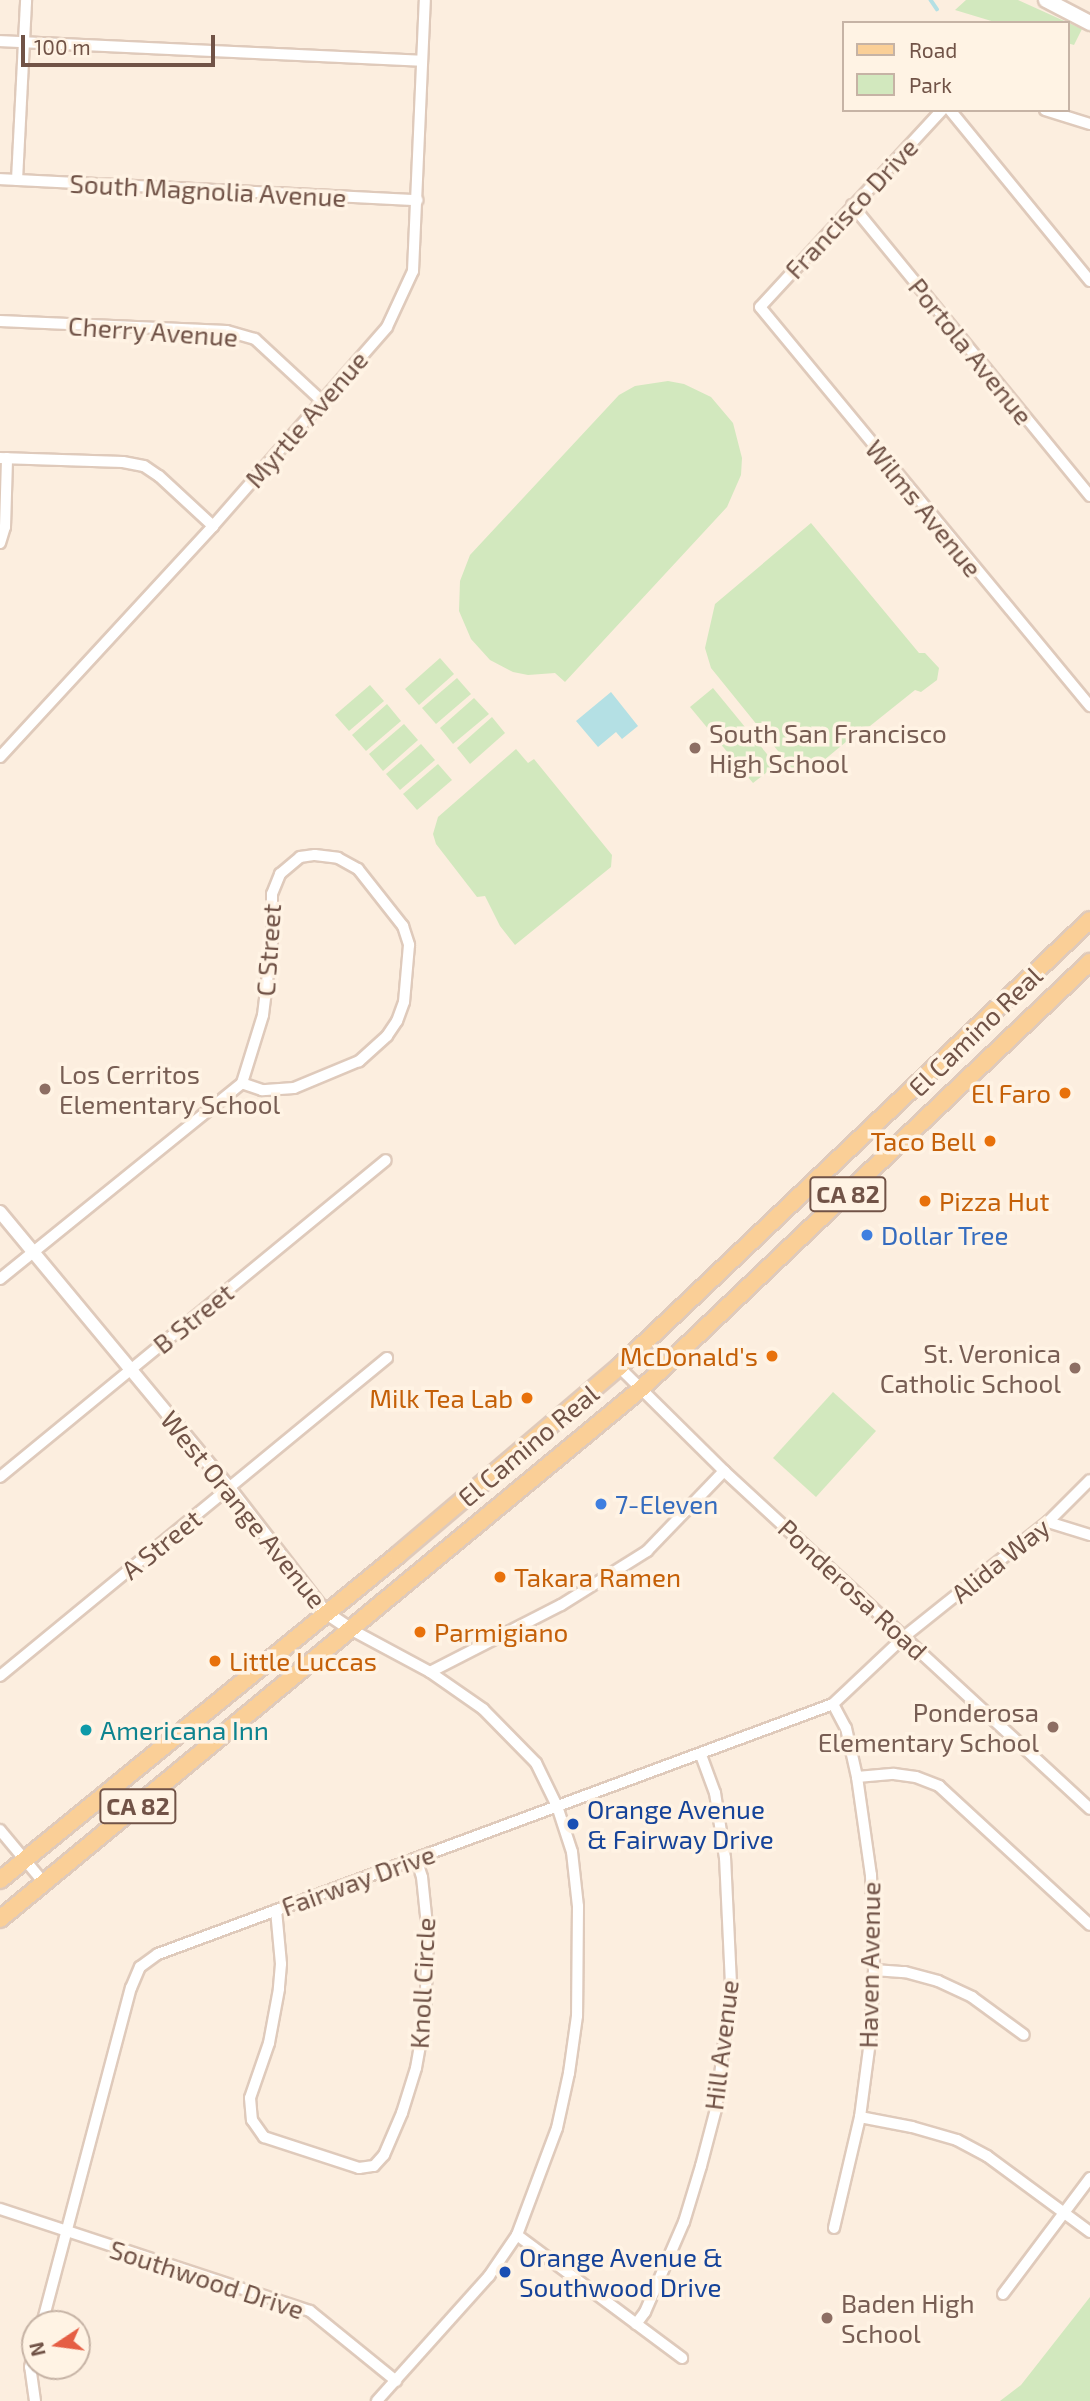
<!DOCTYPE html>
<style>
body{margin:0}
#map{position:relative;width:1090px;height:2401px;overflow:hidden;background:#fceedf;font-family:"Exo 2",sans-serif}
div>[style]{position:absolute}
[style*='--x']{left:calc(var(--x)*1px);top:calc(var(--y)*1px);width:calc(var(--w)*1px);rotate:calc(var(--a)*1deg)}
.green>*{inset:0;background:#d2e8be}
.water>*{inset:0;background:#b4e0e4}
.stream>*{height:3.5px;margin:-1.75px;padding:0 1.75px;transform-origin:1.75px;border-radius:1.75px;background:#b4e0e4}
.roads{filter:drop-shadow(2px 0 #dfcabb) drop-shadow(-2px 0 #dfcabb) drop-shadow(0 2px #dfcabb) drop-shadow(0 -2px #dfcabb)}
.minor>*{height:10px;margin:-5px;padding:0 5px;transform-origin:5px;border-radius:5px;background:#fff}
.tertiary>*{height:12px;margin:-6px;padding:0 6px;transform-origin:6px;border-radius:6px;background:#fff}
.secondary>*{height:14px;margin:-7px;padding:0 7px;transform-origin:7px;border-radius:7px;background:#fff}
.primary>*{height:16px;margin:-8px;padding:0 8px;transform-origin:8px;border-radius:8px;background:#facf97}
.dots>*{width:19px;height:19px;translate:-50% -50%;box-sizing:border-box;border:4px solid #fff3e4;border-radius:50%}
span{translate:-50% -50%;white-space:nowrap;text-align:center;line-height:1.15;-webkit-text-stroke:7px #fff3e4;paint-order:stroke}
.shield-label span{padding:2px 5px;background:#fff3e4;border:2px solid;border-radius:5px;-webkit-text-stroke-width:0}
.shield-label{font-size:24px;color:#715347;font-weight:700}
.street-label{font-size:26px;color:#715347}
.education-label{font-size:26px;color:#785e54}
.left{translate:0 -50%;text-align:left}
.right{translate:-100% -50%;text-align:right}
.food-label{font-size:26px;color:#c56008}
.shop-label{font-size:26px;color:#366cbe}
.culture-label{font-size:26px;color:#0d838f}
.transit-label{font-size:26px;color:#164399}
.legend{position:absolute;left:842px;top:21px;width:228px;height:91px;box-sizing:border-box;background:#fff3e4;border:2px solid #c6b3a5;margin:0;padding:9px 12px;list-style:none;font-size:21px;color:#715347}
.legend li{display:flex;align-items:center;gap:14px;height:35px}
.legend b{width:35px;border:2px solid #c6b3a5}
.north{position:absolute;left:21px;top:2310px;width:70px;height:70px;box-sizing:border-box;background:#fff3e4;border:2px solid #c6b3a5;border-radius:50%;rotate:257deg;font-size:19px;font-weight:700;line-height:28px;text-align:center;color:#715347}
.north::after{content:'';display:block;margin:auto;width:24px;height:32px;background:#e55e44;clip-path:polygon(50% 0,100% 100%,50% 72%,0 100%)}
.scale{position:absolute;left:21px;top:35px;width:194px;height:32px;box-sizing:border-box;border:4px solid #715347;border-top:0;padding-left:9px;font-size:21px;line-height:24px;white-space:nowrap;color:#715347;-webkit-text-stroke:5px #fff3e4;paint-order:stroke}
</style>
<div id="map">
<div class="green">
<i style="clip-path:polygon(966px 0,1018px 0,1082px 29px,1074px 45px,1067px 43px,1067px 23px,998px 23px,955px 10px)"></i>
<i style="clip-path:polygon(668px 381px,684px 384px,711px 397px,733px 423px,742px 458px,741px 475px,727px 507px,565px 682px,555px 673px,528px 675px,513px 672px,490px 660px,471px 639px,459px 611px,460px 581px,470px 555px,619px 395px,635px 386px)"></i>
<i style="clip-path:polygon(811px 523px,919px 653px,925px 653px,939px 668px,937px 680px,921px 692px,915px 690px,870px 726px,864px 727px,806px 775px,795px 772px,711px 668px,705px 648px,715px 604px)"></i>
<i style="clip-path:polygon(440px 658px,454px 674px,419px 705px,405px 689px)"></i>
<i style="clip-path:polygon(457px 678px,471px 694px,436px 724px,422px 708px)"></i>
<i style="clip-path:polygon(370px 685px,384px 701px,349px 731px,335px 715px)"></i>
<i style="clip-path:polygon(713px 688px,776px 765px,753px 783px,690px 707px)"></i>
<i style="clip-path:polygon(474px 698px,489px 714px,453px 744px,440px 728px)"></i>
<i style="clip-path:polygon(387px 704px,401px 721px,366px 751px,352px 735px)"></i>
<i style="clip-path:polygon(492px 717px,505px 733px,470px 764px,457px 748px)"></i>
<i style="clip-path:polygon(404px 724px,418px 740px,383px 771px,369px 754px)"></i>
<i style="clip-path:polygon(421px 744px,435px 760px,400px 790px,386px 774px)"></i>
<i style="clip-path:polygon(516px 749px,528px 763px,534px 759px,612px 855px,611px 867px,515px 945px,500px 926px,485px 896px,477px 897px,436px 844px,433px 834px,438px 817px)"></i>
<i style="clip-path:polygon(438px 764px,452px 780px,417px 810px,403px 794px)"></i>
<i style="clip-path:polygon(833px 1392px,876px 1431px,816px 1497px,773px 1458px)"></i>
<i style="clip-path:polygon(1090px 2297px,1090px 2401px,1000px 2401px,1021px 2385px)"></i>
</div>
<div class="water">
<i style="clip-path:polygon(611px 692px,638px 726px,622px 739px,616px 732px,598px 747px,576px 721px)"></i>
</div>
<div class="stream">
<i style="--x:931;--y:0;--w:11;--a:56"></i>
</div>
<div class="roads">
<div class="minor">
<i style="--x:0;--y:41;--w:422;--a:2.7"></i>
<i style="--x:942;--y:110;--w:268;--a:132.7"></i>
<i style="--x:760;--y:307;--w:518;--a:50.41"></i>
<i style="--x:950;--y:110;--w:221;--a:50.7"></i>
<i style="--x:1045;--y:110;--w:47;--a:17.3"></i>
<i style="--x:0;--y:179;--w:418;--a:2.9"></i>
<i style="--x:17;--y:180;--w:180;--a:-87.1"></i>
<i style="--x:852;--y:205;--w:376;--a:50.7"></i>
<i style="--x:0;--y:321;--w:227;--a:2.5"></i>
<i style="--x:227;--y:331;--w:29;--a:16"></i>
<i style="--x:255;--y:339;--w:93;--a:42.8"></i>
<i style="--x:0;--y:458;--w:123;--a:1.9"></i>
<i style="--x:123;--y:462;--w:21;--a:11"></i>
<i style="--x:144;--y:466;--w:18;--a:34"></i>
<i style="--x:159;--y:476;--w:74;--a:42.8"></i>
<i style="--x:0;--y:543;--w:17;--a:-73"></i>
<i style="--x:5;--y:527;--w:69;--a:-88.3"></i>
<i style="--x:0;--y:757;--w:314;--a:-47.3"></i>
<i style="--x:213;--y:526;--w:264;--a:-48.8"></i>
<i style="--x:387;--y:327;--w:62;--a:-65.1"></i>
<i style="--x:413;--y:271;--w:271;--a:-87.5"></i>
<i style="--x:315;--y:855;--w:23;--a:7"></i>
<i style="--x:338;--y:858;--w:23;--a:29"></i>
<i style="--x:358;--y:869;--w:73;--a:51.7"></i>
<i style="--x:403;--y:926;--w:20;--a:72"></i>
<i style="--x:409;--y:945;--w:57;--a:95"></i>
<i style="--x:404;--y:1002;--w:20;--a:110"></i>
<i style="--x:397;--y:1021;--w:18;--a:124"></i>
<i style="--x:387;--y:1036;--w:38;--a:138"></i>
<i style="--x:359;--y:1061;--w:70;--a:157.4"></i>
<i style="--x:294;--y:1088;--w:32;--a:176"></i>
<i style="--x:262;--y:1090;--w:21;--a:-161"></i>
<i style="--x:242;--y:1083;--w:71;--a:-72.8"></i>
<i style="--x:263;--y:1015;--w:75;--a:-83.1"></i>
<i style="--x:272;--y:941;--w:47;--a:-90"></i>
<i style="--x:272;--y:894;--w:22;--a:-68"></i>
<i style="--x:280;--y:874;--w:26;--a:-40"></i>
<i style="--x:300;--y:857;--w:15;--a:-8"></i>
<i style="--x:0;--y:1279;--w:311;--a:-39"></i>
<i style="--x:619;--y:1367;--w:148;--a:44.7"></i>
<i style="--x:724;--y:1471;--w:498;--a:42.7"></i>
<i style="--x:0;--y:1477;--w:499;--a:-39.4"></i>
<i style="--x:1048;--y:1522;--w:44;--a:17.2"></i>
<i style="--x:352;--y:1630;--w:89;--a:28.3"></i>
<i style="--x:430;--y:1672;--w:65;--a:34.9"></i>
<i style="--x:483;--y:1709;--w:76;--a:45.5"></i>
<i style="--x:536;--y:1763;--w:48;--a:64"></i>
<i style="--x:557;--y:1806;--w:48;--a:71.9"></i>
<i style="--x:572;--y:1852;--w:54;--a:83.7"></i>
<i style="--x:578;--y:1906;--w:110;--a:90.5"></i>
<i style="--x:577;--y:2016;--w:58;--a:98"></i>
<i style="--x:569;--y:2073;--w:56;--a:102.3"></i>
<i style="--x:557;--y:2128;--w:114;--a:110.5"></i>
<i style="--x:517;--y:2235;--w:50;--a:124.3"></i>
<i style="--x:489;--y:2276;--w:168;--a:131.9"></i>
<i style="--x:430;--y:1672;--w:147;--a:-27.1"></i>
<i style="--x:561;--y:1605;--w:102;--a:-32.1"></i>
<i style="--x:647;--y:1551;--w:111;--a:-46.1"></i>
<i style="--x:0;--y:1676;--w:501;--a:-39.41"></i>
<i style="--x:833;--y:1704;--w:27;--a:62"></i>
<i style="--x:846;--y:1728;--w:50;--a:77.3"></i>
<i style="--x:857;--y:1777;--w:99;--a:81.9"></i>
<i style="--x:871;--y:1875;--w:95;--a:88.2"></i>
<i style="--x:874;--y:1970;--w:71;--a:93.2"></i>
<i style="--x:870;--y:2041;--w:77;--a:97.5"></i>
<i style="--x:860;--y:2117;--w:114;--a:103.2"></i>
<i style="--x:857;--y:1777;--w:37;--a:-5"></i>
<i style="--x:894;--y:1774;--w:22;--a:8"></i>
<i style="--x:916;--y:1777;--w:25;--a:21"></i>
<i style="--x:939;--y:1786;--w:205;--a:42.6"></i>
<i style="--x:0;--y:1830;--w:70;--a:50.2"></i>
<i style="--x:276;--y:1910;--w:54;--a:84.7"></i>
<i style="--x:281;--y:1964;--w:25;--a:95"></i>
<i style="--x:279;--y:1989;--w:55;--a:100.5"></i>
<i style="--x:269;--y:2043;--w:58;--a:109.1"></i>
<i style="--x:250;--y:2098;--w:22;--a:85"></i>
<i style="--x:252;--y:2120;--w:21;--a:55"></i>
<i style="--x:264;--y:2137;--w:100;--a:18.1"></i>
<i style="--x:359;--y:2168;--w:15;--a:-8"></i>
<i style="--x:374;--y:2166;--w:15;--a:-48"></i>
<i style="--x:384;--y:2155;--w:46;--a:-66.8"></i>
<i style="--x:402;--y:2113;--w:47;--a:-72.7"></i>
<i style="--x:416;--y:2068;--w:52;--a:-80"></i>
<i style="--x:425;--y:2017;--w:82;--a:-87.9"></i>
<i style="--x:428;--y:1935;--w:58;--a:-95.9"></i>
<i style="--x:422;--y:1877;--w:19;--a:-108"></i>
<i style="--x:874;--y:1970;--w:31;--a:4"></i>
<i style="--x:905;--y:1972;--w:34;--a:15"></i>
<i style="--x:938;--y:1981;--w:38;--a:25"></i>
<i style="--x:972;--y:1997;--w:64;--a:36.2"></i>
<i style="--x:860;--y:2117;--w:53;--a:10.9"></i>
<i style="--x:912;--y:2127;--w:47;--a:16.1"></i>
<i style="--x:957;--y:2140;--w:34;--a:28"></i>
<i style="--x:987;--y:2156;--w:128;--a:36.4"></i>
<i style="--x:0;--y:2209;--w:326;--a:18.2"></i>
<i style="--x:310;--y:2311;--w:111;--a:39.1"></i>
<i style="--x:517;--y:2235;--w:206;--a:36.7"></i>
<i style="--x:1003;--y:2294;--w:145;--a:-53.1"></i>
<i style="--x:42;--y:2324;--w:348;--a:-75.2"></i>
<i style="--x:131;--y:1988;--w:23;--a:-67"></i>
<i style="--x:140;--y:1967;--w:22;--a:-36"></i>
<i style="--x:158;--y:1954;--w:720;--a:-20.32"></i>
<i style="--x:833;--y:1704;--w:99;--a:-43.4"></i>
<i style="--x:905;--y:1636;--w:183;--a:-38.6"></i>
<i style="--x:1048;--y:1522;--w:59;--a:-45"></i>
<i style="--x:636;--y:2324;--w:15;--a:-53"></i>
<i style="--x:645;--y:2312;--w:98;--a:-66.6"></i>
<i style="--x:684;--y:2222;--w:59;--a:-73.1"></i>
<i style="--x:701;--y:2166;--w:59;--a:-75.3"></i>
<i style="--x:716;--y:2109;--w:126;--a:-83.2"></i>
<i style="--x:731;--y:1984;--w:126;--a:-92.7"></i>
<i style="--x:725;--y:1858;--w:66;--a:-98.7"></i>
<i style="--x:715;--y:1793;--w:40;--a:-110.2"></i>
<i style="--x:35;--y:2401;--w:34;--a:-98"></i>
<i style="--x:30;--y:2367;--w:18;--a:-74"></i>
</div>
<div class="tertiary">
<i style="--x:0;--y:1212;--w:359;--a:50.3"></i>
<i style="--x:229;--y:1488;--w:157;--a:52.3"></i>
<i style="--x:325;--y:1612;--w:32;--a:34"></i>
</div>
<div class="secondary">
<i style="--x:1046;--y:0;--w:50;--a:27.6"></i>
</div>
<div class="primary">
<i style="--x:0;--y:1880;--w:514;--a:-39.23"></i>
<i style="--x:398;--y:1555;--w:290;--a:-40.4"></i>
<i style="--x:619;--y:1367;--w:649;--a:-43.5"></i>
<i style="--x:0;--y:1919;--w:835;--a:-39.6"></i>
<i style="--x:643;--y:1387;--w:617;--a:-43.55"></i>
</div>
</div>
<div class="dots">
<i style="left:695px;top:748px;background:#8d6e63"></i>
<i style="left:45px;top:1089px;background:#8d6e63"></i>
<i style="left:1065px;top:1093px;background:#e8710a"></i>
<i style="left:990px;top:1141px;background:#e8710a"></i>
<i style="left:925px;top:1201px;background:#e8710a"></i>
<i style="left:867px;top:1235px;background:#3f7fe0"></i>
<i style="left:772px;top:1356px;background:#e8710a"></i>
<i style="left:1075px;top:1368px;background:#8d6e63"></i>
<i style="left:527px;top:1398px;background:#e8710a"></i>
<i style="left:601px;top:1504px;background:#3f7fe0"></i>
<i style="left:500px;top:1577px;background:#e8710a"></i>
<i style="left:420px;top:1632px;background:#e8710a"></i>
<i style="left:215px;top:1661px;background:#e8710a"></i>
<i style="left:1053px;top:1727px;background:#8d6e63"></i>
<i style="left:86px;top:1730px;background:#0f9aa8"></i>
<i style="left:573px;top:1824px;background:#1a4fb4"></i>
<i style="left:505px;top:2272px;background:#1a4fb4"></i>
<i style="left:827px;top:2318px;background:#8d6e63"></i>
</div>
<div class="shield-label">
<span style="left:848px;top:1194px">CA 82</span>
<span style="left:138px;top:1806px">CA 82</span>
</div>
<div class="street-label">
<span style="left:208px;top:190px;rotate:3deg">South Magnolia Avenue</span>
<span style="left:851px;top:208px;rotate:-47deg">Francisco Drive</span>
<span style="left:153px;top:331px;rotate:4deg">Cherry Avenue</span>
<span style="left:971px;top:351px;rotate:51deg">Portola Avenue</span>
<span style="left:306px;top:419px;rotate:-49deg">Myrtle Avenue</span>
<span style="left:924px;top:508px;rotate:51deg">Wilms Avenue</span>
<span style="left:268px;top:950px;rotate:-86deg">C Street</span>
<span style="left:975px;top:1031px;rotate:-44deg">El Camino Real</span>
<span style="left:193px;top:1318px;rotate:-39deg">B Street</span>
<span style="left:528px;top:1445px;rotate:-40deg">El Camino Real</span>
<span style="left:244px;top:1509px;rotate:51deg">West Orange Avenue</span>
<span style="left:161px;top:1544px;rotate:-39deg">A Street</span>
<span style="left:1000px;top:1560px;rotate:-39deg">Alida Way</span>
<span style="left:853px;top:1589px;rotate:43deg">Ponderosa Road</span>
<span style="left:358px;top:1880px;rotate:-20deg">Fairway Drive</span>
<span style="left:869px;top:1965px;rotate:-89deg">Haven Avenue</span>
<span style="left:422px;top:1983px;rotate:-87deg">Knoll Circle</span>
<span style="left:721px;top:2045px;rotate:-83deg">Hill Avenue</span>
<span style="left:207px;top:2279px;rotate:18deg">Southwood Drive</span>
</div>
<div class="education-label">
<span class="left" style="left:709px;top:748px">South San Francisco<br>High School</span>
<span class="left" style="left:59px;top:1089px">Los Cerritos<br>Elementary School</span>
<span class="right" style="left:1061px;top:1368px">St. Veronica<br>Catholic School</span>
<span class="right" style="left:1039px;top:1727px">Ponderosa<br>Elementary School</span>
<span class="left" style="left:841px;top:2318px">Baden High<br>School</span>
</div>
<div class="food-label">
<span class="right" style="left:1051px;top:1093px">El Faro</span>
<span class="right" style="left:976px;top:1141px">Taco Bell</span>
<span class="left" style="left:939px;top:1201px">Pizza Hut</span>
<span class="right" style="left:758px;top:1356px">McDonald's</span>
<span class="right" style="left:513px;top:1398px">Milk Tea Lab</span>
<span class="left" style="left:514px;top:1577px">Takara Ramen</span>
<span class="left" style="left:434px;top:1632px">Parmigiano</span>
<span class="left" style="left:229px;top:1661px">Little Luccas</span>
</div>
<div class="shop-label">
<span class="left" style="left:881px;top:1235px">Dollar Tree</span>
<span class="left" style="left:615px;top:1504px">7-Eleven</span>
</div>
<div class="culture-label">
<span class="left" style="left:100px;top:1730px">Americana Inn</span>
</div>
<div class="transit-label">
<span class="left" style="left:587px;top:1824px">Orange Avenue<br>&amp; Fairway Drive</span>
<span class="left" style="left:519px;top:2272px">Orange Avenue &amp;<br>Southwood Drive</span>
</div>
<ul class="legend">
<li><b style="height:9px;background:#facf97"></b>Road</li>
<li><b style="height:19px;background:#d2e8be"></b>Park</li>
</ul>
<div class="north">N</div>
<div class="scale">100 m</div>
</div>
